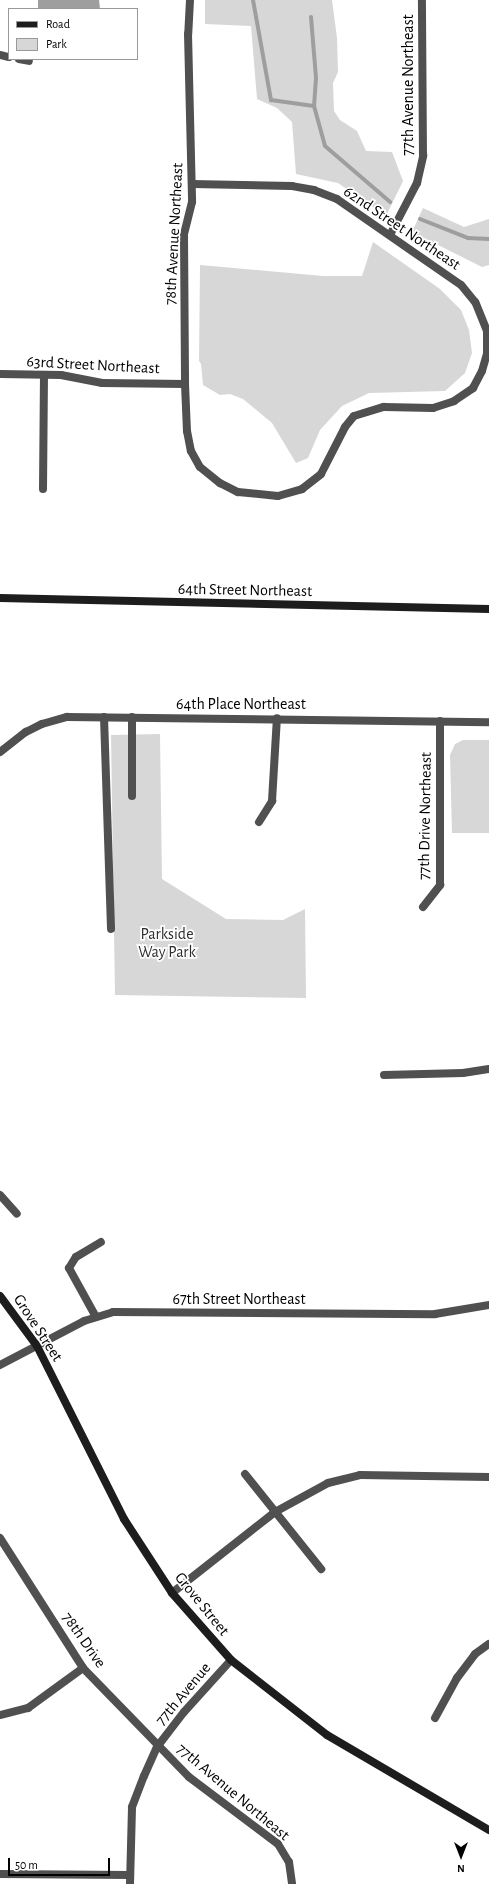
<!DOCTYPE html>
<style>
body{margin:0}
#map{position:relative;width:489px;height:1884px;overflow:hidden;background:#fff;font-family:"Alegreya Sans",sans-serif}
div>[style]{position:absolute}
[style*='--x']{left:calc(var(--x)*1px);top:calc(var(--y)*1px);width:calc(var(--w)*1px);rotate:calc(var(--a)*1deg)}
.green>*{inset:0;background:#d7d7d7}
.water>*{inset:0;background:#9e9e9e}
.stream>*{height:4px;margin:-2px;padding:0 2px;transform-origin:2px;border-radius:2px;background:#9e9e9e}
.lane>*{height:8px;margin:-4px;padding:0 4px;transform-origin:4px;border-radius:4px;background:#505050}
.street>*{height:8px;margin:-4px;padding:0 4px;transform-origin:4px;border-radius:4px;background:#505050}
.secondary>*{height:8px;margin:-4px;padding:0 4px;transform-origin:4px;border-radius:4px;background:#1d1d1d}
span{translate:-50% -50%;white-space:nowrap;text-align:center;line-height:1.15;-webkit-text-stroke:3.5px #fff;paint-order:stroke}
.street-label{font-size:16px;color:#000}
.park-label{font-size:16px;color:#2e2e2e}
.legend{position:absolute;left:8px;top:8px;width:130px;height:52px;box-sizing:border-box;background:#fff;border:1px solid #999;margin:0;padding:5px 7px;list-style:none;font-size:12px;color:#000}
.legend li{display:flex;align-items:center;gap:8px;height:20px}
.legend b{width:20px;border:1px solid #999}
.north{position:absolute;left:441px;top:1836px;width:40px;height:40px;-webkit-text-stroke:3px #fff;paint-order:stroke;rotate:180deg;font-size:11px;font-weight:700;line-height:16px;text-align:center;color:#000}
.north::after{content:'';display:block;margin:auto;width:14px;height:18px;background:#000;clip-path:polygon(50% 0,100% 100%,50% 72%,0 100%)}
.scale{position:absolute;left:8px;top:1858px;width:102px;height:18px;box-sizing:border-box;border:2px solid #000;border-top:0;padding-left:5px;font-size:12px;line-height:14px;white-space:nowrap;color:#000;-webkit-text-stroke:3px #fff;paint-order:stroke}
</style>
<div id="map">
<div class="green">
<i style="clip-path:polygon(205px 0,332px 0,337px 38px,338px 72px,333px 83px,334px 111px,340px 120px,357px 131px,366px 151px,392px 152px,403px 181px,386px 216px,338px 183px,296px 174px,292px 122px,277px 108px,257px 99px,251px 26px,205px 24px)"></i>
<i style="clip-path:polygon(423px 208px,464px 227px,489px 219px,489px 265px,482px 267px,412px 232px)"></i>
<i style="clip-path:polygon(373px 242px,440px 289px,461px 310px,469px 330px,472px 353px,465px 373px,445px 391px,369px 393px,342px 406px,320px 430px,308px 458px,296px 463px,272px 423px,243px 399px,230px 394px,220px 395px,203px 385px,201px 364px,199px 361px,200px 265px,323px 276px,362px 276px)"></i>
<i style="clip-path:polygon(160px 734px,162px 879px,226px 919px,283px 920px,305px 909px,306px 998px,115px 995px,111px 735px)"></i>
<i style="clip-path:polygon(463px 740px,489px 740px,489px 833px,452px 833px,450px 755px,455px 744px)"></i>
</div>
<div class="water">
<i style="clip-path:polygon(38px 0,99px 0,100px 9px,38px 9px)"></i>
</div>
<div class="stream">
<i style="--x:253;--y:0;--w:102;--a:79.8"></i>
<i style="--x:271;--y:100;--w:43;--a:7.9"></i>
<i style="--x:314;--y:106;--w:41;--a:74.6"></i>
<i style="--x:325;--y:146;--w:86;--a:40.7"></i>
<i style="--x:311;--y:17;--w:61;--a:85.3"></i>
<i style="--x:316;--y:78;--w:28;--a:94"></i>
<i style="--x:420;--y:219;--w:52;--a:21.6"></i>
<i style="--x:468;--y:238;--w:21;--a:3"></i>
</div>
<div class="lane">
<i style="--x:104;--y:717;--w:212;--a:88.1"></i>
<i style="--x:132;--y:717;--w:79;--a:90"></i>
<i style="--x:0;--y:1195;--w:25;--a:48"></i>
<i style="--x:96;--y:1317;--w:56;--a:-118.9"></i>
<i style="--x:69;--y:1268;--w:13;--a:-58"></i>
<i style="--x:76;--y:1257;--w:29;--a:-31"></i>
</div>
<div class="street">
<i style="--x:190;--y:0;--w:34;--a:93"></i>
<i style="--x:188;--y:34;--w:168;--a:88.6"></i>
<i style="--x:192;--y:202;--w:34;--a:104"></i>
<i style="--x:184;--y:235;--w:149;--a:89.6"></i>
<i style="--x:185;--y:384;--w:47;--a:87.6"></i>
<i style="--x:187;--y:431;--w:20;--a:79"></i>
<i style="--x:191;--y:451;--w:18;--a:61"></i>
<i style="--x:200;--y:467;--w:26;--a:39"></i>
<i style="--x:220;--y:483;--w:20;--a:27"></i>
<i style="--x:238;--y:492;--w:40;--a:5.7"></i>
<i style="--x:278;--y:496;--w:25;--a:-16"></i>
<i style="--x:302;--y:489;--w:24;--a:-38"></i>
<i style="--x:321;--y:474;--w:53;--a:-62.9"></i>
<i style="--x:345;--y:427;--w:14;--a:-51"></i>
<i style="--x:354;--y:416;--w:31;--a:-17"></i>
<i style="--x:384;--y:407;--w:49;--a:1.2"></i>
<i style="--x:433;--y:408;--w:22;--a:-18"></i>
<i style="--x:454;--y:401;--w:23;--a:-34"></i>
<i style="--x:473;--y:388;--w:19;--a:-62"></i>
<i style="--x:482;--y:371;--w:19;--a:-74"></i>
<i style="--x:487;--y:353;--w:22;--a:-90"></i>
<i style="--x:487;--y:331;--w:31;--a:-112"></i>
<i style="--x:475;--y:302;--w:22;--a:-129"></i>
<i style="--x:461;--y:285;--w:151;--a:-145.3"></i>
<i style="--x:337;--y:199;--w:25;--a:-159"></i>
<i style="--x:314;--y:190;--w:22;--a:-170"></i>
<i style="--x:292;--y:186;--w:100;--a:-178.9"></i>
<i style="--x:0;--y:55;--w:9;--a:13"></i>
<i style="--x:19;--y:59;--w:10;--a:11"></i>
<i style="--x:390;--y:235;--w:59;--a:-62.6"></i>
<i style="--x:417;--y:183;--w:28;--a:-77"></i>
<i style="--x:423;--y:156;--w:156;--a:-90.4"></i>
<i style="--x:0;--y:374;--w:61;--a:0.9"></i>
<i style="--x:61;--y:375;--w:42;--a:11"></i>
<i style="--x:102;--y:383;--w:83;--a:0.7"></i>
<i style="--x:43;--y:489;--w:114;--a:-89.5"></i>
<i style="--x:0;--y:752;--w:33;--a:-38"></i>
<i style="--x:26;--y:732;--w:18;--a:-27"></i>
<i style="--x:42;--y:724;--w:26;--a:-16"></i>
<i style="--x:67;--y:717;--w:422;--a:0.7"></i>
<i style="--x:259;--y:822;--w:25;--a:-58"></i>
<i style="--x:272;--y:801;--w:83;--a:-86.6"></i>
<i style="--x:423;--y:907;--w:28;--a:-52"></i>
<i style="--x:440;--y:885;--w:164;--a:-90"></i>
<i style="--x:384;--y:1075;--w:79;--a:-1.5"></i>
<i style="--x:463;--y:1073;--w:26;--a:-9"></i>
<i style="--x:0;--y:1365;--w:95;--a:-27.6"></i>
<i style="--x:84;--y:1321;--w:30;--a:-17"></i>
<i style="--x:113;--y:1312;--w:322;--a:0.4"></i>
<i style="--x:435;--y:1314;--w:55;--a:-9.5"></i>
<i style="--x:245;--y:1474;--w:122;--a:51.3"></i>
<i style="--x:0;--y:1538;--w:154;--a:57.4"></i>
<i style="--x:83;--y:1668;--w:152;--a:45.8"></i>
<i style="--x:189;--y:1777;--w:111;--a:37"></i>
<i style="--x:278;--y:1844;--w:21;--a:59"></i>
<i style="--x:289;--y:1862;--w:22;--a:82"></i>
<i style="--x:172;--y:1593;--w:131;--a:-38.2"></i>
<i style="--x:275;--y:1512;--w:60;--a:-28.7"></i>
<i style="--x:328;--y:1483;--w:33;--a:-14"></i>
<i style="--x:360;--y:1475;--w:129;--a:0.9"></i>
<i style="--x:0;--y:1715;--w:29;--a:-14"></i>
<i style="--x:28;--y:1708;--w:68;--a:-36"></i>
<i style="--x:435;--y:1718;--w:46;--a:-61.2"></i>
<i style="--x:457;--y:1678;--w:30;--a:-53"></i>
<i style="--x:475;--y:1654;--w:17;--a:-36"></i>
<i style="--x:0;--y:1874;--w:129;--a:0.4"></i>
<i style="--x:130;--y:1884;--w:77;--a:-88.5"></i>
<i style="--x:132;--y:1807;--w:33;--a:-69"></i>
<i style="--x:144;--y:1776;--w:32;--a:-66"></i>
<i style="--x:157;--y:1747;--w:44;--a:-52.4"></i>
<i style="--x:184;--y:1712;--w:70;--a:-47.9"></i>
</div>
<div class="secondary">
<i style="--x:0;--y:598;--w:489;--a:1.3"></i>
<i style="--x:0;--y:1296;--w:62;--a:53.5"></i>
<i style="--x:37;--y:1346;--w:194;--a:63.3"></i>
<i style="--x:124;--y:1519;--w:88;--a:57"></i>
<i style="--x:172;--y:1593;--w:89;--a:48.6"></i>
<i style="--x:231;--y:1660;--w:122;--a:38"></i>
<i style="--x:327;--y:1735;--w:188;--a:30.4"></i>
</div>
<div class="street-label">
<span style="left:408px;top:85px;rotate:-90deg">77th Avenue Northeast</span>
<span style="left:402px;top:228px;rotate:34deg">62nd Street Northeast</span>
<span style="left:174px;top:234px;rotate:-87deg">78th Avenue Northeast</span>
<span style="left:93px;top:365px;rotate:3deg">63rd Street Northeast</span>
<span style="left:245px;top:590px;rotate:1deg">64th Street Northeast</span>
<span style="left:241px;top:704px">64th Place Northeast</span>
<span style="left:425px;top:816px;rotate:-89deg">77th Drive Northeast</span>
<span style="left:239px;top:1299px">67th Street Northeast</span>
<span style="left:38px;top:1328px;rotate:57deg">Grove Street</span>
<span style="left:202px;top:1604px;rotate:51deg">Grove Street</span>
<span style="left:84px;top:1640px;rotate:55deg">78th Drive</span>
<span style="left:183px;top:1694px;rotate:-50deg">77th Avenue</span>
<span style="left:233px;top:1792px;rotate:40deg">77th Avenue Northeast</span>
</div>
<div class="park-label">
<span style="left:167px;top:943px">Parkside<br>Way Park</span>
</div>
<ul class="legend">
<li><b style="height:5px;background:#1d1d1d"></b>Road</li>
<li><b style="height:11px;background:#d7d7d7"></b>Park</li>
</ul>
<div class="north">N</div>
<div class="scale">50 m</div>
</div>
